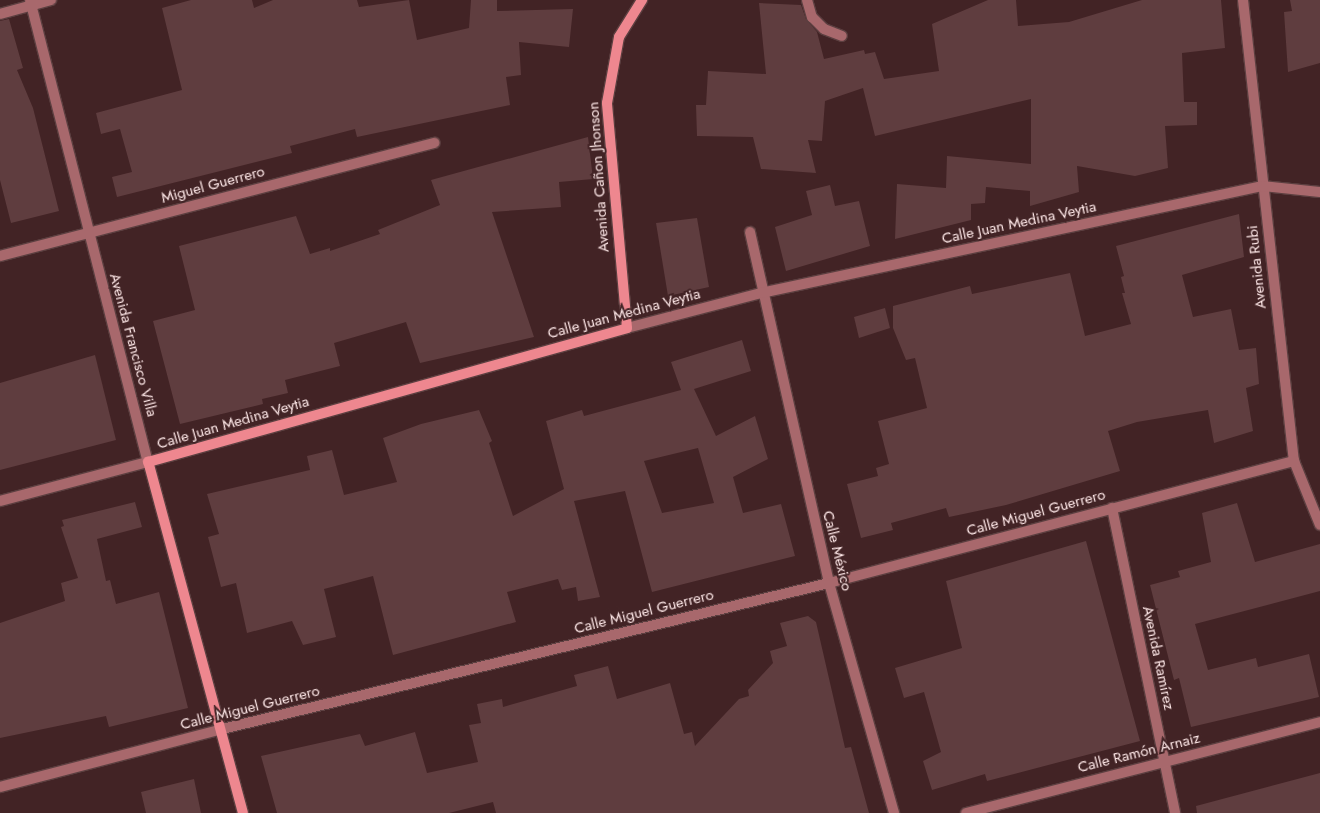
<!DOCTYPE html>
<meta charset="utf-8">
<style>
body{margin:0}
#map{position:relative;width:1320px;height:813px;overflow:hidden;background:#422325;font-family:Jost,sans-serif}
div>[style]{position:absolute}
[style*='--x']{left:calc(var(--x)*1px);top:calc(var(--y)*1px);width:calc(var(--w)*1px);rotate:calc(var(--a)*1deg)}
.building>*{inset:0;background:#5f3d3f}
.roads{filter:drop-shadow(1px 0 #5c3f40) drop-shadow(-1px 0 #5c3f40) drop-shadow(0 1px #5c3f40) drop-shadow(0 -1px #5c3f40)}
.minor>*{height:10px;margin:-5px;padding:0 5px;transform-origin:5px;border-radius:5px;background:#a8686c}
.tertiary>*{height:10px;margin:-5px;padding:0 5px;transform-origin:5px;border-radius:5px;background:#a8686c}
.secondary>*{height:10px;margin:-5px;padding:0 5px;transform-origin:5px;border-radius:5px;background:#ee878f}
span{translate:-50% -50%;white-space:nowrap;text-align:center;line-height:1.15;-webkit-text-stroke:4px #422325;paint-order:stroke}
.street-label{font-size:15px;color:#ffe9e9}
</style>
<div id="map">
<div class="building">
<i style="clip-path:polygon(191px 0,252px 0,254px 8px,273px 0,357px 0,359px 7px,409px 0,417px 40px,469px 28px,471px 0,497px 0,497px 11px,573px 9px,569px 47px,519px 42px,521px 75px,506px 77px,510px 105px,357px 137px,355px 129px,290px 146px,292px 153px,117px 197px,112px 177px,132px 172px,120px 129px,101px 134px,96px 113px,182px 90px,162px 8px)"></i>
<i style="clip-path:polygon(988px 0,1016px 0,1018px 26px,1069px 22px,1142px 0,1221px 0,1225px 48px,1182px 53px,1184px 102px,1197px 102px,1197px 125px,1165px 126px,1168px 168px,1135px 176px,1077px 166px,1079px 192px,1030px 206px,1030px 191px,986px 187px,985px 203px,971px 204px,971px 220px,895px 239px,897px 184px,946px 188px,947px 156px,1031px 164px,1031px 99px,875px 136px,863px 88px,825px 101px,822px 141px,808px 140px,816px 173px,761px 169px,753px 137px,697px 136px,696px 105px,706px 105px,708px 71px,766px 74px,759px 3px,801px 5px,806px 19px,817px 32px,824px 59px,864px 50px,865px 54px,875px 52px,884px 79px,939px 71px,932px 24px)"></i>
<i style="clip-path:polygon(1290px 0,1320px 0,1320px 63px,1288px 72px,1284px 12px,1292px 11px)"></i>
<i style="clip-path:polygon(9px 19px,23px 68px,17px 70px,33px 108px,59px 211px,11px 223px,0 180px,0 21px)"></i>
<i style="clip-path:polygon(588px 137px,593px 179px,559px 182px,561px 207px,492px 212px,534px 337px,420px 363px,406px 322px,334px 343px,340px 366px,285px 380px,288px 393px,262px 399px,263px 404px,180px 424px,153px 321px,195px 310px,179px 246px,296px 216px,310px 254px,330px 248px,330px 251px,380px 234px,378px 230px,440px 205px,431px 180px)"></i>
<i style="clip-path:polygon(830px 185px,835px 206px,859px 201px,870px 246px,786px 271px,775px 227px,812px 215px,806px 191px)"></i>
<i style="clip-path:polygon(1239px 214px,1244px 257px,1182px 275px,1193px 317px,1231px 309px,1239px 350px,1256px 348px,1259px 384px,1246px 388px,1253px 431px,1214px 443px,1208px 410px,1137px 422px,1108px 431px,1120px 471px,1006px 505px,949px 517px,946px 508px,891px 523px,893px 530px,861px 538px,847px 484px,878px 476px,876px 468px,889px 464px,878px 421px,927px 408px,915px 358px,906px 360px,893px 328px,893px 306px,970px 286px,972px 294px,1070px 273px,1085px 336px,1131px 324px,1122px 293px,1125px 293px,1121px 277px,1124px 276px,1116px 246px)"></i>
<i style="clip-path:polygon(697px 218px,709px 287px,668px 296px,656px 223px)"></i>
<i style="clip-path:polygon(885px 308px,890px 328px,859px 338px,854px 317px)"></i>
<i style="clip-path:polygon(evenodd,742px 340px,751px 371px,694px 389px,716px 436px,755px 416px,768px 459px,733px 477px,743px 513px,781px 504px,795px 556px,652px 592px,625px 491px,574px 501px,600px 597px,578px 601px,576px 587px,562px 590px,558px 579px,507px 592px,516px 622px,393px 655px,373px 576px,324px 589px,336px 637px,303px 645px,292px 621px,247px 633px,236px 583px,221px 587px,208px 537px,219px 534px,207px 494px,310px 470px,307px 456px,332px 450px,344px 495px,397px 482px,383px 438px,421px 424px,479px 410px,492px 441px,489px 443px,513px 516px,564px 489px,546px 421px,582px 410px,584px 416px,681px 390px,671px 362px,742px 340px,698px 448px,714px 503px,662px 513px,644px 461px,698px 448px)"></i>
<i style="clip-path:polygon(95px 355px,116px 440px,0 470px,0 383px)"></i>
<i style="clip-path:polygon(135px 502px,142px 527px,97px 539px,106px 581px,110px 580px,116px 604px,159px 592px,188px 708px,109px 727px,106px 716px,0 738px,0 623px,65px 601px,61px 583px,78px 578px,61px 527px,64px 526px,62px 520px)"></i>
<i style="clip-path:polygon(1237px 503px,1255px 562px,1320px 544px,1320px 591px,1195px 624px,1208px 670px,1256px 658px,1258px 667px,1309px 654px,1319px 697px,1191px 727px,1179px 678px,1174px 680px,1150px 585px,1180px 577px,1178px 571px,1211px 562px,1202px 513px)"></i>
<i style="clip-path:polygon(1086px 541px,1140px 741px,987px 781px,985px 774px,932px 790px,923px 761px,941px 752px,924px 692px,904px 698px,895px 668px,962px 648px,946px 581px)"></i>
<i style="clip-path:polygon(808px 616px,816px 622px,845px 748px,851px 747px,869px 813px,496px 813px,493px 802px,449px 813px,277px 813px,261px 756px,360px 734px,365px 746px,415px 732px,427px 773px,478px 762px,469px 725px,481px 723px,477px 704px,502px 699px,503px 707px,577px 686px,574px 675px,608px 666px,617px 699px,670px 683px,684px 734px,692px 732px,695px 746px,739px 699px,749px 696px,748px 690px,773px 663px,770px 651px,787px 646px,780px 623px)"></i>
<i style="clip-path:polygon(1320px 773px,1320px 813px,1197px 813px,1196px 806px)"></i>
<i style="clip-path:polygon(194px 779px,201px 813px,146px 813px,141px 792px)"></i>
</div>
<div class="roads">
<div class="minor">
<i style="--x:807;--y:0;--w:18;--a:74"></i>
<i style="--x:812;--y:17;--w:17;--a:45"></i>
<i style="--x:824;--y:29;--w:19;--a:21"></i>
<i style="--x:1243;--y:0;--w:464;--a:83.7"></i>
<i style="--x:1294;--y:461;--w:69;--a:67.9"></i>
<i style="--x:0;--y:14;--w:53;--a:-15.4"></i>
<i style="--x:750;--y:232;--w:360;--a:77.3"></i>
<i style="--x:829;--y:583;--w:239;--a:74.2"></i>
<i style="--x:0;--y:256;--w:449;--a:-14.6"></i>
<i style="--x:627;--y:328;--w:138;--a:-14.6"></i>
<i style="--x:761;--y:293;--w:512;--a:-12.06"></i>
<i style="--x:1262;--y:186;--w:58;--a:5.9"></i>
<i style="--x:0;--y:501;--w:153;--a:-14.8"></i>
<i style="--x:1112;--y:508;--w:311;--a:78.3"></i>
<i style="--x:222;--y:729;--w:624;--a:-13.52"></i>
<i style="--x:829;--y:583;--w:481;--a:-14.7"></i>
<i style="--x:966;--y:813;--w:366;--a:-14.4"></i>
</div>
<div class="tertiary">
<i style="--x:30;--y:0;--w:477;--a:75.7"></i>
<i style="--x:0;--y:787;--w:229;--a:-14.6"></i>
</div>
<div class="secondary">
<i style="--x:243;--y:813;--w:364;--a:-105.1"></i>
<i style="--x:148;--y:462;--w:497;--a:-15.6"></i>
<i style="--x:627;--y:328;--w:226;--a:-95.1"></i>
<i style="--x:607;--y:103;--w:67;--a:-79.7"></i>
<i style="--x:619;--y:37;--w:44;--a:-58.1"></i>
</div>
</div>
<div class="street-label">
<span style="left:599px;top:177px;rotate:-94deg">Avenida Cañon Jhonson</span>
<span style="left:213px;top:185px;rotate:-15deg">Miguel Guerrero</span>
<span style="left:1019px;top:223px;rotate:-12deg">Calle Juan Medina Veytia</span>
<span style="left:1257px;top:267px;rotate:-96deg">Avenida Rubi</span>
<span style="left:624px;top:314px;rotate:-15deg">Calle Juan Medina Veytia</span>
<span style="left:133px;top:345px;rotate:75deg">Avenida Francisco Villa</span>
<span style="left:233px;top:423px;rotate:-16deg">Calle Juan Medina Veytia</span>
<span style="left:1036px;top:513px;rotate:-15deg">Calle Miguel Guerrero</span>
<span style="left:837px;top:551px;rotate:76deg">Calle México</span>
<span style="left:644px;top:612px;rotate:-14deg">Calle Miguel Guerrero</span>
<span style="left:1158px;top:658px;rotate:78deg">Avenida Ramírez</span>
<span style="left:250px;top:708px;rotate:-14deg">Calle Miguel Guerrero</span>
<span style="left:1139px;top:753px;rotate:-14deg">Calle Ramón Arnaiz</span>
</div>
</div>
